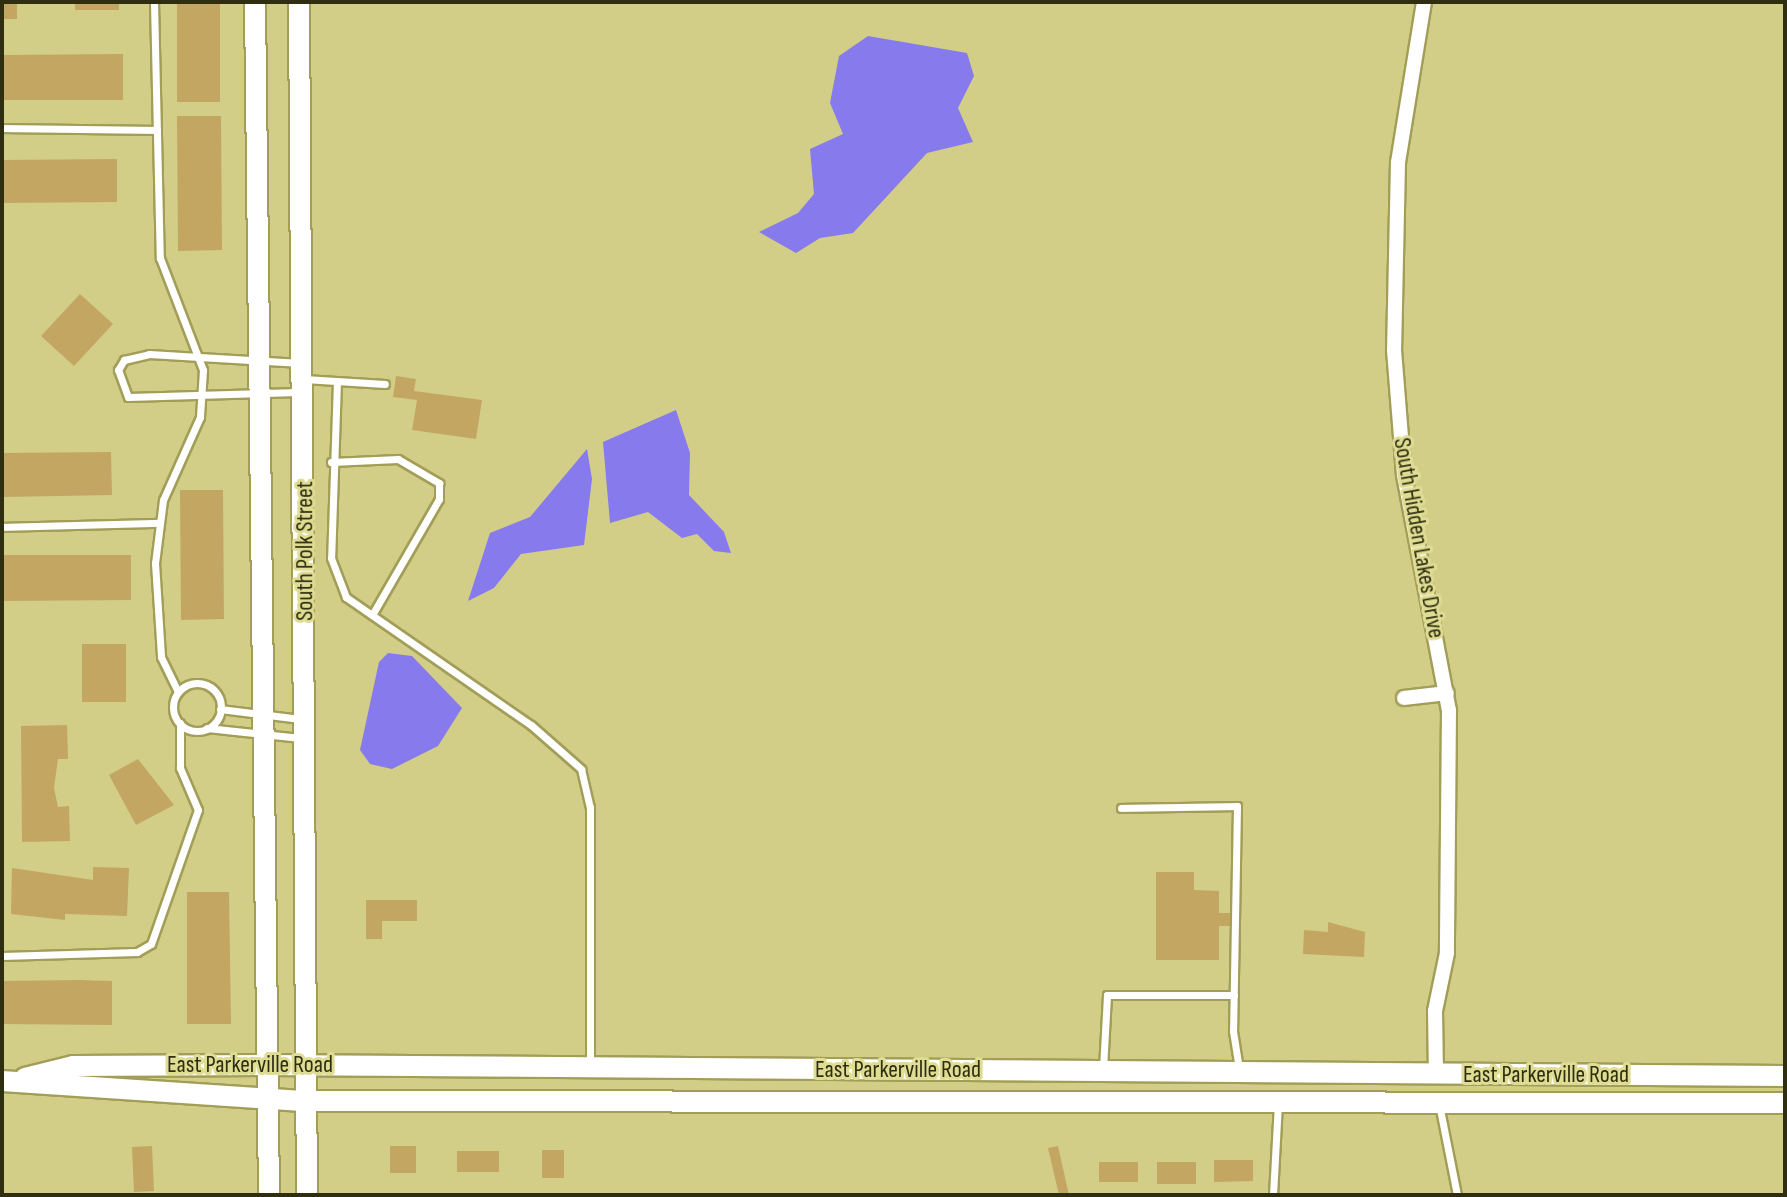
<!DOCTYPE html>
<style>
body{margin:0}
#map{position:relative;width:1787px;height:1197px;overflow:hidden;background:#d2ce87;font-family:"Sofia Sans Condensed",sans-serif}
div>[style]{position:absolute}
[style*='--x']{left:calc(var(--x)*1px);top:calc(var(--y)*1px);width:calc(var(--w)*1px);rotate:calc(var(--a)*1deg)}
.water>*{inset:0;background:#877aec}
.building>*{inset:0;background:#c4a663}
.roads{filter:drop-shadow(2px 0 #a29e58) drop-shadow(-2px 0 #a29e58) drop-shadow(0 2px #a29e58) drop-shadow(0 -2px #a29e58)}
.service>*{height:7px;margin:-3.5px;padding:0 3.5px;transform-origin:3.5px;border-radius:3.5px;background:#fff}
.service>.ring{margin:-3.5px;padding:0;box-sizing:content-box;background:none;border:7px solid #fff;border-radius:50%}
.minor>*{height:14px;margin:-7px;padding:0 7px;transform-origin:7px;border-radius:7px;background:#fff}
.secondary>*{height:20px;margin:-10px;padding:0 10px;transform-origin:10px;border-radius:10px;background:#fff}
span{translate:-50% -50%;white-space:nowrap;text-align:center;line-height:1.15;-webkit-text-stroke:6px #dfdc93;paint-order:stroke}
.street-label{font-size:24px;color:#302e11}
.frame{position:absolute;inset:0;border:4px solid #302e11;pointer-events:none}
</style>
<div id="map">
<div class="water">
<i style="clip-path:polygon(868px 36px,967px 53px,974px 76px,958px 108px,973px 142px,927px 153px,853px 233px,820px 238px,796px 253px,759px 232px,798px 213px,814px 194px,810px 149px,843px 134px,830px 103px,839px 56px)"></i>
<i style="clip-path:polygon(676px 410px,690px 453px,689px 495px,724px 532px,731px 553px,714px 551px,697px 534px,682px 538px,648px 512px,610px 523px,603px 442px)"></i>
<i style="clip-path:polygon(587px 449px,592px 479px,584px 545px,521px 554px,494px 588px,468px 601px,490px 533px,530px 517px)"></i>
<i style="clip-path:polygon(388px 653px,412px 656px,462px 708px,438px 746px,392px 769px,370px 764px,360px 750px,379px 662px)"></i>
</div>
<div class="building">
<i style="clip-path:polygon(2px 2px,17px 2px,17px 19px,2px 19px)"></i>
<i style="clip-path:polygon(75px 2px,119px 2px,119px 10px,75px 10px)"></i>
<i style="clip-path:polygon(177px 2px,220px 2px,220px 102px,177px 102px)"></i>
<i style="clip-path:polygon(123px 54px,123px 100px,2px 100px,2px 55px)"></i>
<i style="clip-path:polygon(177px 116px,221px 116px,222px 250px,178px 251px)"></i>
<i style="clip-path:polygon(117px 159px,117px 202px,2px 203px,2px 160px)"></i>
<i style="clip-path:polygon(80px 294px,113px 324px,74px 366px,41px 336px)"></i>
<i style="clip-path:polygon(396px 376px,416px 379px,414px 391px,482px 400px,476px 439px,412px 430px,417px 400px,393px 397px)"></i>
<i style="clip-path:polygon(111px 452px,112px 495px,2px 497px,2px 453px)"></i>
<i style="clip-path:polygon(180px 490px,223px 490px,224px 619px,181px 620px)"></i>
<i style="clip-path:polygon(2px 555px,131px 555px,131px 600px,2px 601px)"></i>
<i style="clip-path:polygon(82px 644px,126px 644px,126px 702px,82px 702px)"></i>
<i style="clip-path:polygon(67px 725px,68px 759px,58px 759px,54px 788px,58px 807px,69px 806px,70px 841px,22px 842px,21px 726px)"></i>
<i style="clip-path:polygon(138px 759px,174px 805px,136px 825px,109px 775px)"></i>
<i style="clip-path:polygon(93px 867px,129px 868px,127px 916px,65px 914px,65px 920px,11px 914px,12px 868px,93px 880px)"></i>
<i style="clip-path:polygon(1156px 872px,1194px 872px,1194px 890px,1219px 891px,1219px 913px,1234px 913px,1234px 926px,1219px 926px,1219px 960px,1156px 960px)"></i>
<i style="clip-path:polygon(187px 892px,229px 892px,231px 1024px,187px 1024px)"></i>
<i style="clip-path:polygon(366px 900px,417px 900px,417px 921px,382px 921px,382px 939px,366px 939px)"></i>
<i style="clip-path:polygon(1328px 922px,1365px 932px,1364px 957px,1303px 954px,1304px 930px,1328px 932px)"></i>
<i style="clip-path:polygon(80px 980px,112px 981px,112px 1025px,2px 1024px,2px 981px)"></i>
<i style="clip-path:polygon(152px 1146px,154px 1191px,134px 1192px,132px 1147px)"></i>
<i style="clip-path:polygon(390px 1146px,416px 1146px,416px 1173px,390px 1173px)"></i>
<i style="clip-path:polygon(1058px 1146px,1069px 1195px,1059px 1195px,1048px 1148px)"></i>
<i style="clip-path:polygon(542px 1150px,564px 1150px,564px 1178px,542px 1178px)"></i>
<i style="clip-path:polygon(457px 1151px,499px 1151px,499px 1172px,457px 1172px)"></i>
<i style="clip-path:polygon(1214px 1160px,1253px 1160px,1253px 1181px,1214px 1182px)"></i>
<i style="clip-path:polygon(1099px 1162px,1138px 1162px,1138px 1182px,1099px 1182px)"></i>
<i style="clip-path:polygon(1157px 1162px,1196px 1162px,1196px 1184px,1157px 1184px)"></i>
</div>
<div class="roads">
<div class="service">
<i style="--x:154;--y:2;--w:256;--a:88.7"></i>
<i style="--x:160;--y:258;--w:120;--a:69"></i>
<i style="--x:203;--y:370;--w:47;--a:93.7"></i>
<i style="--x:200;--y:417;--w:91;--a:114"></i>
<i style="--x:163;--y:500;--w:64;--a:97.2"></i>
<i style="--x:155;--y:563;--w:94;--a:86.3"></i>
<i style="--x:161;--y:657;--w:39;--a:64"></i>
<i style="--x:2;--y:128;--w:155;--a:0.7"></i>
<i style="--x:304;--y:379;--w:81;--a:3.5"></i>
<i style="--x:337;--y:381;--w:177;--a:91.9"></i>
<i style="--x:331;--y:558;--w:42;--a:69"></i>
<i style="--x:346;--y:597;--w:225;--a:34.7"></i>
<i style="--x:531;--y:725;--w:67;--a:41.3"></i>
<i style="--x:581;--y:769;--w:39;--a:77"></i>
<i style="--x:590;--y:807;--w:257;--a:90"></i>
<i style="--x:298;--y:392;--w:170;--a:178.3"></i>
<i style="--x:128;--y:397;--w:29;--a:-110"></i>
<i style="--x:118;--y:370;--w:12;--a:-59"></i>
<i style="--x:124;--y:360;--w:26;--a:-13"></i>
<i style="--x:149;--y:354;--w:152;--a:3.4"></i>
<i style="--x:331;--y:462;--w:67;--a:-2.6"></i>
<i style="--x:398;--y:459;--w:48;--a:30.3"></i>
<i style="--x:439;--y:483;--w:16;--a:90"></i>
<i style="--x:439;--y:499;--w:134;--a:120"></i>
<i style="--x:2;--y:527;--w:157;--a:-1.5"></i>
<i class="ring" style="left:173px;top:683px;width:41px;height:41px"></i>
<i style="--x:220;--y:709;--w:81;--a:7.1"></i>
<i style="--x:207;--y:728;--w:94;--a:6.1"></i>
<i style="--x:1121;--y:808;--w:116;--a:-1"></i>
<i style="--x:1237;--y:806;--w:225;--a:91"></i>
<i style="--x:1233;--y:1031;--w:39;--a:81"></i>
<i style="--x:2;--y:956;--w:135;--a:-1.7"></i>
<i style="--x:137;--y:952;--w:16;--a:-30"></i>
<i style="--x:151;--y:944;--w:142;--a:-70.7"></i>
<i style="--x:198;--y:810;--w:46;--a:-113.2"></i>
<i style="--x:180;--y:768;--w:45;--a:-90"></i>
<i style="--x:1103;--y:1069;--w:74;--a:-86.9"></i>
<i style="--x:1107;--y:995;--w:127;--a:0"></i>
<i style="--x:1439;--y:1104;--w:93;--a:78.8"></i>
<i style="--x:1273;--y:1195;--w:92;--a:-86.9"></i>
</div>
<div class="minor">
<i style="--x:1424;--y:2;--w:162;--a:99.2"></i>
<i style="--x:1398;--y:162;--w:188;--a:91.2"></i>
<i style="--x:1394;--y:350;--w:125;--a:85.4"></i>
<i style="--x:1404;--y:475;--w:239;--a:79.2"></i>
<i style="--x:1449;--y:710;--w:243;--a:90.5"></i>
<i style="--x:1447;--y:953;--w:59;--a:101.7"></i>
<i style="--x:1435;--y:1011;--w:63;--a:89.1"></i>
<i style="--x:1404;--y:698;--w:43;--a:-6.6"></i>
</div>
<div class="secondary">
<i style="--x:255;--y:2;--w:1193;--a:89.33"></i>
<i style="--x:299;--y:2;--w:1193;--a:89.62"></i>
<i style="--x:25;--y:1078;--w:49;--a:-14"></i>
<i style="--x:73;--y:1066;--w:192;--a:-0.3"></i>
<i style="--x:265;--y:1065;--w:1520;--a:0.41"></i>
<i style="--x:2;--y:1081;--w:306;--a:3.8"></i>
<i style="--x:307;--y:1101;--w:1478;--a:0.08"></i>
</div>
</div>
<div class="street-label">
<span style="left:1419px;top:538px;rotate:80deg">South Hidden Lakes Drive</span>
<span style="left:305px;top:551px;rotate:-90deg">South Polk Street</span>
<span style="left:250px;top:1065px">East Parkerville Road</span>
<span style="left:898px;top:1070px">East Parkerville Road</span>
<span style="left:1546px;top:1075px">East Parkerville Road</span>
</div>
<div class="frame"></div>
</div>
